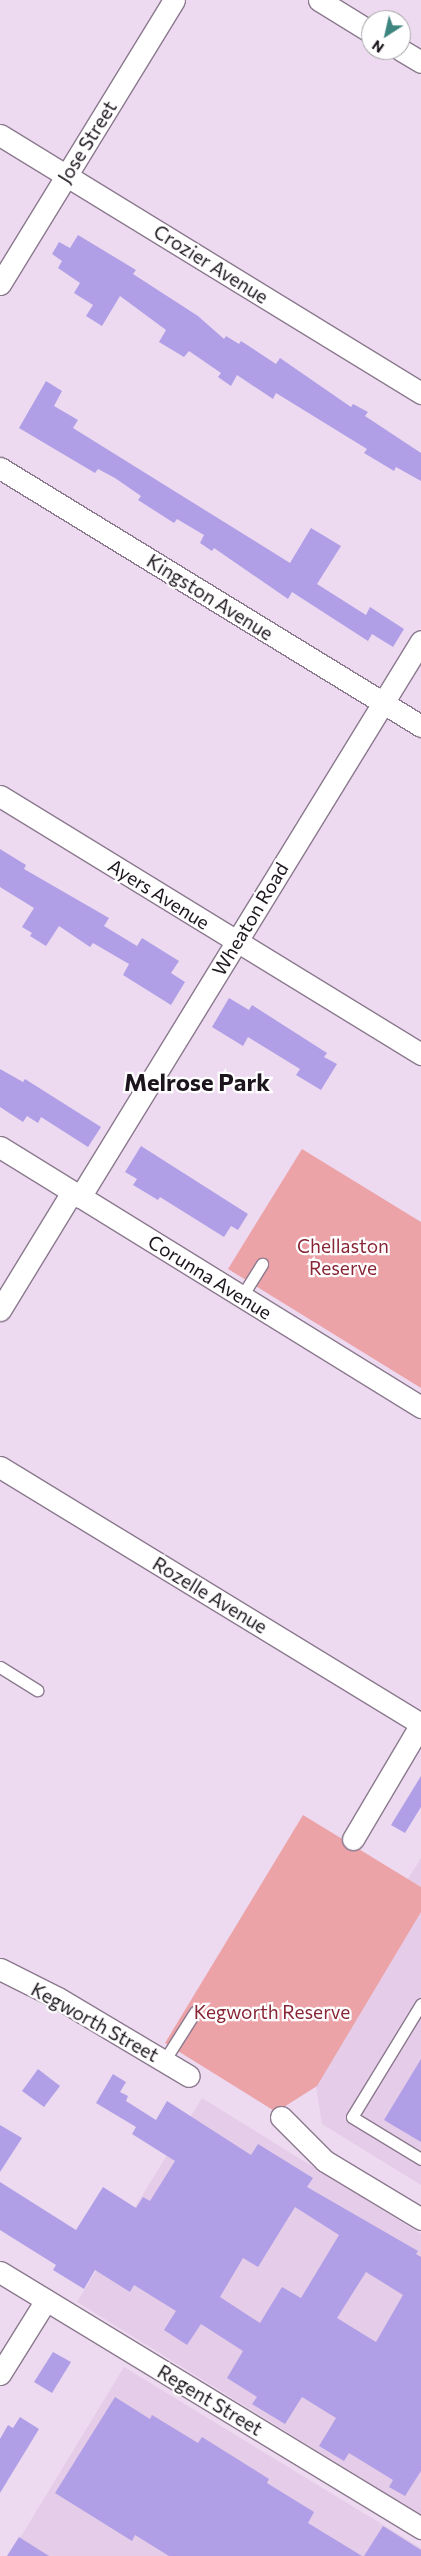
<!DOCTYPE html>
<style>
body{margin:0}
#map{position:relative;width:421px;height:2556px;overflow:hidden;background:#eddaf0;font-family:Commissioner,sans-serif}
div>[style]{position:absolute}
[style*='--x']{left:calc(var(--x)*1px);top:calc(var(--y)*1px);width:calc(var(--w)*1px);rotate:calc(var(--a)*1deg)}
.built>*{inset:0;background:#e5cce8}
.green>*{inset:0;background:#eca3a7}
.building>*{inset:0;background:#b09fe6}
.roads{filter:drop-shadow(1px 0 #8b798e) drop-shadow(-1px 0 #8b798e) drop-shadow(0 1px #8b798e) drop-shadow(0 -1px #8b798e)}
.service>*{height:11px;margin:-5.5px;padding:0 5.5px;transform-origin:5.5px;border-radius:5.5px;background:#fff}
.minor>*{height:21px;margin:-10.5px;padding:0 10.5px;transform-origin:10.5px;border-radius:10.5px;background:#fff}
span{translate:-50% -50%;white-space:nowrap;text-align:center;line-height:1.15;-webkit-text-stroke:4.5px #fff;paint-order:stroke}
.street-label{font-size:19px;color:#1c151d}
.park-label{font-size:19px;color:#882636}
.district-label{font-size:24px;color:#1c151d;font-weight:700}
.north{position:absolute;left:361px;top:10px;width:50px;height:50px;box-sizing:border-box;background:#fff;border:1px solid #a4a1a5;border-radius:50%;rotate:215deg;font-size:14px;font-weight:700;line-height:20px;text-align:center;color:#1c151d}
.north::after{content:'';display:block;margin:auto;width:18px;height:22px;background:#3e857f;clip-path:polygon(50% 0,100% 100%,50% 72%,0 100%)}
</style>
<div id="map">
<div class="built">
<i style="clip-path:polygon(421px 1858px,421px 1887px,408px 1879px)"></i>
<i style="clip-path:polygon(421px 1912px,421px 2185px,322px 2124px,316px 2086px)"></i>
<i style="clip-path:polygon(202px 2098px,421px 2234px,421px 2515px,77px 2302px)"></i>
<i style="clip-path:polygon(124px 2367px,421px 2548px,421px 2556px,9px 2556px)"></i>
</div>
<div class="green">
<i style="clip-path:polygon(302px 1149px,421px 1222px,421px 1388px,228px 1269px)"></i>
<i style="clip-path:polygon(303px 1815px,421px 1887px,421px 1912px,317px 2086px,276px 2112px,165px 2043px)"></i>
</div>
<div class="building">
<i style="clip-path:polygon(78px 235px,136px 270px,133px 274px,198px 316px,224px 339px,226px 336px,239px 344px,241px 341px,276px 364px,280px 358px,351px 407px,353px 404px,368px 412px,365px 416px,421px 453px,421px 481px,396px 467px,394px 471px,364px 453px,367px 449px,276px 393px,273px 399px,237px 375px,231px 386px,218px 377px,221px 373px,189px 351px,184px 357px,159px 342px,166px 330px,120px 296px,102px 326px,86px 316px,93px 305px,74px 293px,80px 283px,58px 268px,62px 261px,52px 254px,59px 242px,70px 248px)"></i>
<i style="clip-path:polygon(46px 381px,62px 391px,54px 406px,78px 420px,73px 428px,290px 563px,311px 528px,341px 546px,317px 584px,366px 615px,370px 607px,404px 629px,393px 647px,372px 634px,368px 641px,292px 592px,288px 599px,214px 548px,212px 551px,200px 543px,204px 535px,177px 519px,174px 523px,138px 500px,141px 496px,115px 478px,98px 469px,95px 473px,19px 428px)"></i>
<i style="clip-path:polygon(0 849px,26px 865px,24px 869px,109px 918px,104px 926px,137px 946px,142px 938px,179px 961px,171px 973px,185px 982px,171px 1005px,123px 975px,129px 964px,93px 943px,90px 947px,59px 926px,46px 946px,30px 936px,32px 933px,22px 927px,34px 908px,0 887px)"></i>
<i style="clip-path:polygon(229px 998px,249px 1010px,252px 1005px,327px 1053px,324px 1057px,337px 1064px,321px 1090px,296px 1075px,300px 1069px,248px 1037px,243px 1046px,212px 1027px)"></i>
<i style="clip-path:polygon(0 1069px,23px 1082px,25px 1079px,101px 1127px,88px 1147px,41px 1117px,38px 1123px,27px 1116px,23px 1122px,0 1107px)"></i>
<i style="clip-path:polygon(141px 1146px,248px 1214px,238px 1230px,231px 1226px,224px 1237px,160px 1197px,158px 1200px,133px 1185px,137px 1179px,125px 1172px)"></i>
<i style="clip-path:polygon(421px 1776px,421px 1807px,405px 1833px,391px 1825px)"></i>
<i style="clip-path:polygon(421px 2059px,421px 2142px,384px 2120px)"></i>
<i style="clip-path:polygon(38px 2069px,60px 2086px,44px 2107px,22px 2091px)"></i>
<i style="clip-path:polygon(evenodd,113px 2074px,126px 2082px,120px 2092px,128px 2096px,126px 2101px,156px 2120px,167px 2101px,251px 2155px,258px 2144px,313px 2178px,307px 2187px,418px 2251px,416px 2254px,421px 2257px,421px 2471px,405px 2496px,389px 2487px,393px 2480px,349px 2453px,344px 2461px,319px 2446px,336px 2418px,302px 2397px,285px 2424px,252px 2404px,257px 2397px,227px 2378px,243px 2351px,201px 2324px,187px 2345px,164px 2330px,176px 2311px,134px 2285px,130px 2292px,95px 2270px,84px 2289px,53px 2270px,56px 2265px,0 2230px,0 2182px,76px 2230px,103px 2187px,136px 2208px,143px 2197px,150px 2201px,175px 2161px,132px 2134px,136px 2127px,96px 2103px,113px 2074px,295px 2207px,339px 2235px,301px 2298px,282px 2287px,260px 2323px,220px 2297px,243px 2258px,258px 2267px,295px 2207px,113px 2074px,366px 2272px,403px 2295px,376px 2342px,337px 2318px,366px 2272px)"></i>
<i style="clip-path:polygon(0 2125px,22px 2138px,0 2172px)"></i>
<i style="clip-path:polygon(53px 2352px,71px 2362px,52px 2393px,34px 2382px)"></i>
<i style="clip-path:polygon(115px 2397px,150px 2419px,152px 2415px,198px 2443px,202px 2437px,269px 2479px,267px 2483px,314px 2512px,308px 2523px,362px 2556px,169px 2556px,135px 2535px,132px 2541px,55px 2493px)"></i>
<i style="clip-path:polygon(20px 2417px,39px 2429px,0 2493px,0 2439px,8px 2425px,13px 2428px)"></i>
<i style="clip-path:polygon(383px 2526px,421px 2550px,421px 2556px,364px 2556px)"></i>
<i style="clip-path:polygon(19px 2537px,49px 2556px,7px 2556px)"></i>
</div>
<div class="roads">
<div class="service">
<i style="--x:242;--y:1296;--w:38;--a:-58"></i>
<i style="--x:0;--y:1667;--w:44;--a:31.9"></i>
<i style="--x:421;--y:2004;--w:132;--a:121.4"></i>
<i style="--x:352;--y:2117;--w:81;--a:31.3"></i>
<i style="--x:164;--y:2061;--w:58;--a:-57.7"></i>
</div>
<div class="minor">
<i style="--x:319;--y:0;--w:61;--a:31.6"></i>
<i style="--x:401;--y:50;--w:23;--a:31"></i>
<i style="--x:0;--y:135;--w:494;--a:31.5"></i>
<i style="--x:0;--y:284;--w:333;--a:-58.5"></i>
<i style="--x:0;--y:468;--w:494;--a:31.5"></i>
<i style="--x:0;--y:796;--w:494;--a:31.5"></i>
<i style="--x:0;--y:1147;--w:495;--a:31.7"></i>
<i style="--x:80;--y:1197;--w:652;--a:-58.48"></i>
<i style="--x:0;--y:1310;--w:138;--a:-58.6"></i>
<i style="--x:0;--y:1467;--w:493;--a:31.4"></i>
<i style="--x:353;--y:1839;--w:134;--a:-59.4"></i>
<i style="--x:0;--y:1969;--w:65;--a:26.6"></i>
<i style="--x:58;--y:1998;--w:152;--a:30.8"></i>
<i style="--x:281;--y:2117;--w:62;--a:45"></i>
<i style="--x:325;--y:2161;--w:112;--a:31.1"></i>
<i style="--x:0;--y:2272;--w:493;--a:31.3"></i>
<i style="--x:0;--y:2374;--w:87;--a:-58.1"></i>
</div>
</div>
<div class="street-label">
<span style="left:87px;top:142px;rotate:-58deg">Jose Street</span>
<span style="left:211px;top:264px;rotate:32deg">Crozier Avenue</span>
<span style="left:210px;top:597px;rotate:32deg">Kingston Avenue</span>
<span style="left:159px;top:894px;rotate:32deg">Ayers Avenue</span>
<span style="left:250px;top:919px;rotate:-59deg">Wheaton Road</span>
<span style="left:210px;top:1277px;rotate:32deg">Corunna Avenue</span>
<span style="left:210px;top:1595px;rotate:31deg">Rozelle Avenue</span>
<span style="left:95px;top:2022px;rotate:29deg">Kegworth Street</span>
<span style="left:210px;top:2400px;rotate:31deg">Regent Street</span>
</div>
<div class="park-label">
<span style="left:343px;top:1257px">Chellaston<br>Reserve</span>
<span style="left:272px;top:2012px">Kegworth Reserve</span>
</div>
<div class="district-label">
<span style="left:197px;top:1082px">Melrose Park</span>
</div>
<div class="north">N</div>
</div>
